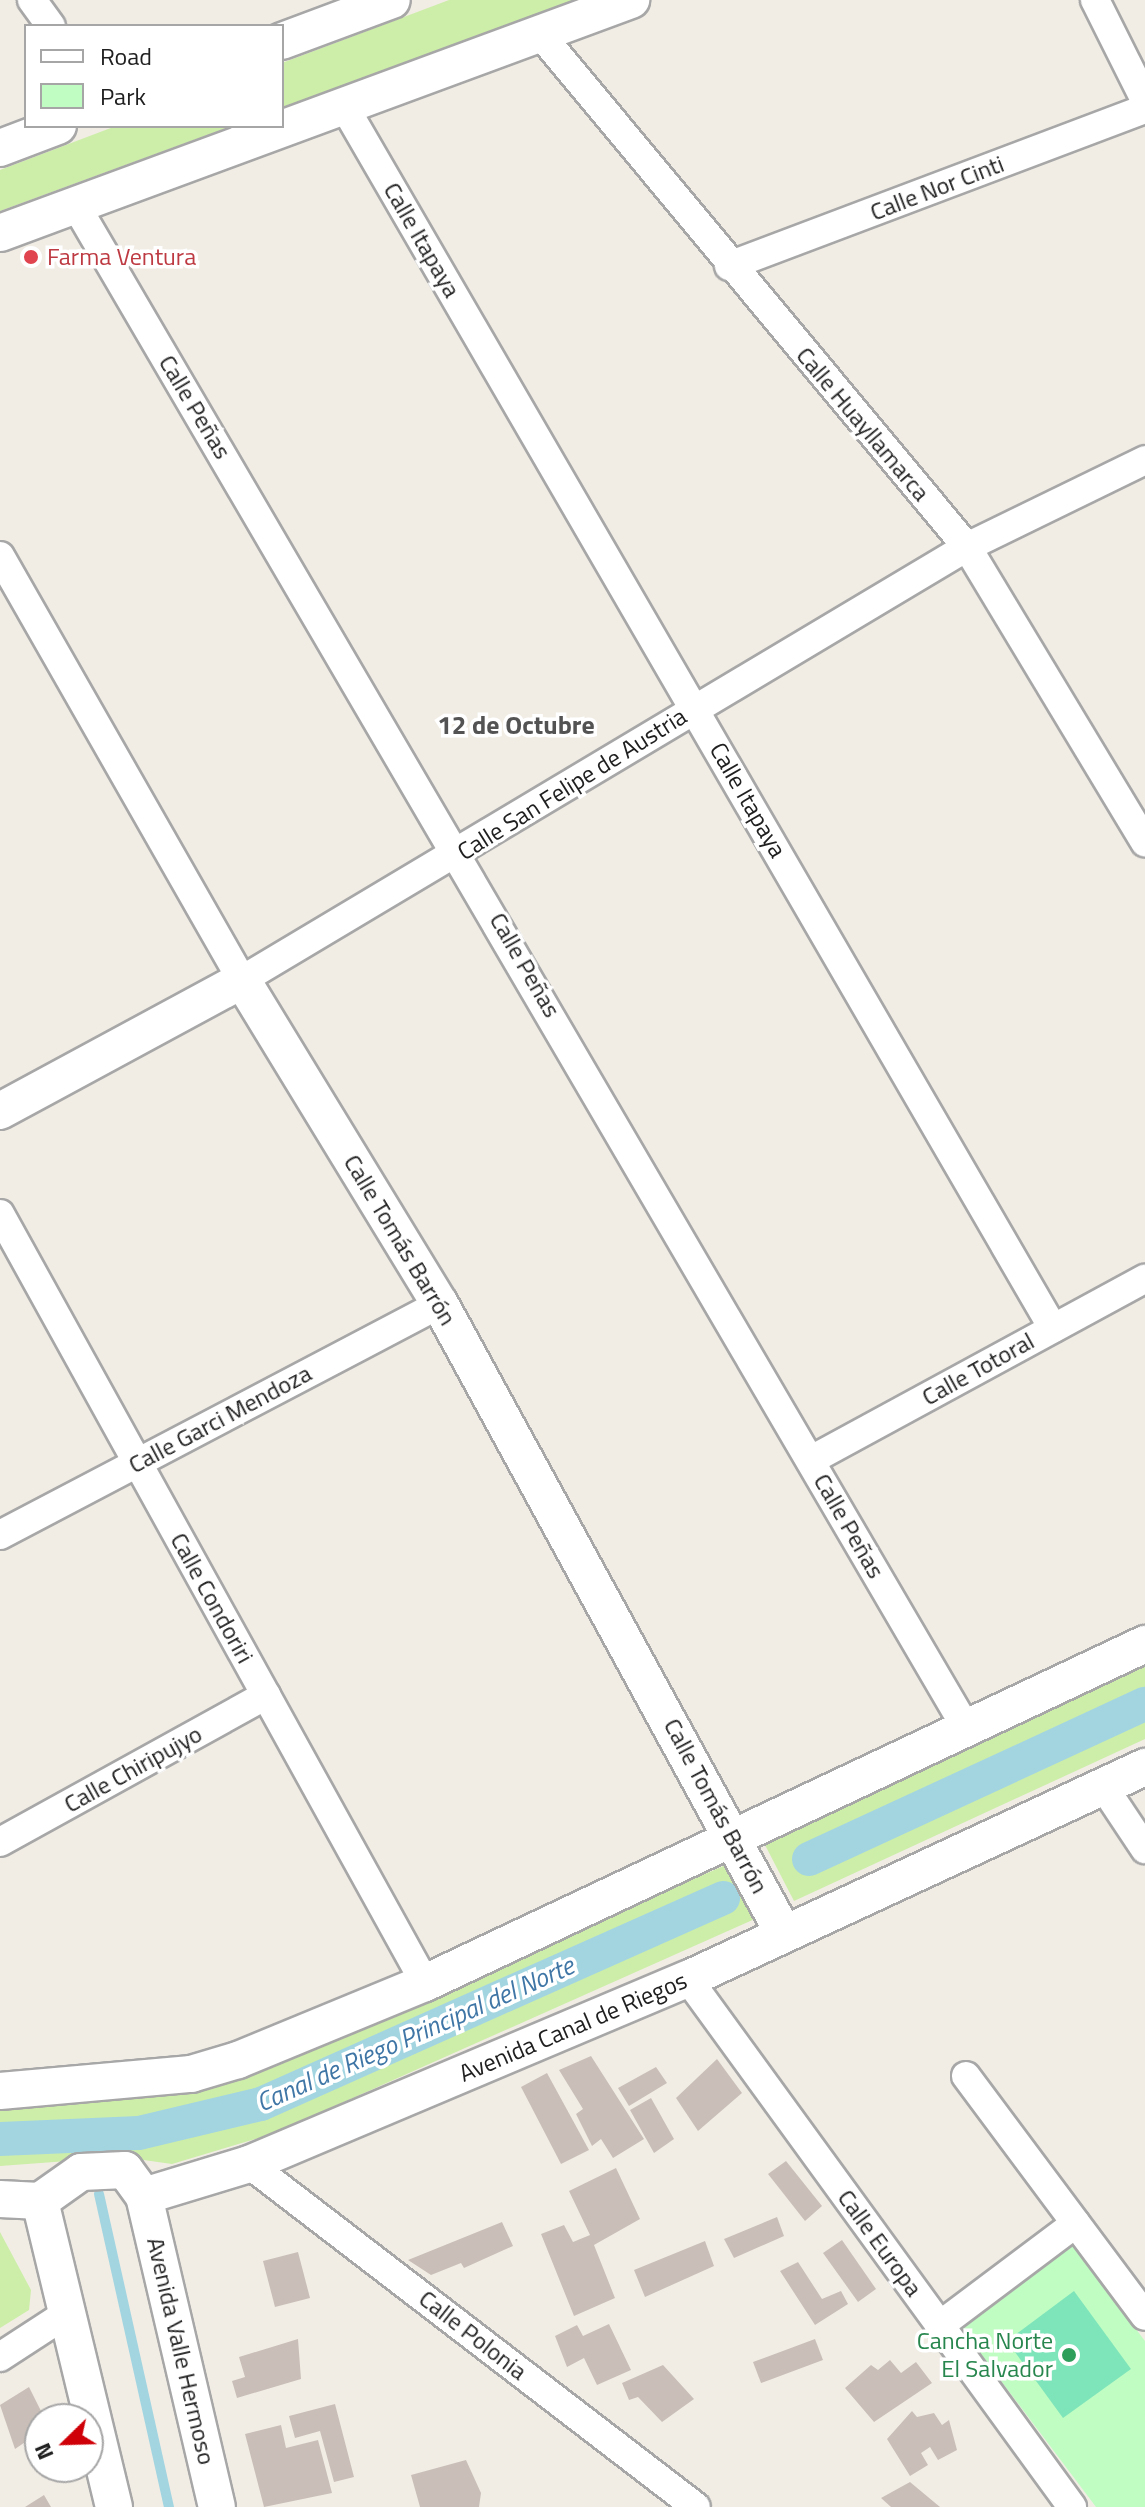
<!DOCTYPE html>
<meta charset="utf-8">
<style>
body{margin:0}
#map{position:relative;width:1145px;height:2507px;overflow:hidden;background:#f1ede5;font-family:"Titillium Web",sans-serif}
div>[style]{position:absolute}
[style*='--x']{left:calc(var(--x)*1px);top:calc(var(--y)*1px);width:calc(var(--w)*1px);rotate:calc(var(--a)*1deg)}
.grass>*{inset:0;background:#cdeea8}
.park>*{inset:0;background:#c0fdc3}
.pitch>*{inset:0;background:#7ee5ba}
.stream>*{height:10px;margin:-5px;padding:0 5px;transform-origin:5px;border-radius:5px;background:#a3d5e1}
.canal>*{height:34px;margin:-17px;padding:0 17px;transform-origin:17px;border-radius:17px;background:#a3d5e1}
.building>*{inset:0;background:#c9bfb8}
.roads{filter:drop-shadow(2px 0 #a7a7a7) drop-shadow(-2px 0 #a7a7a7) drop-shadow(0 2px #a7a7a7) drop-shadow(0 -2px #a7a7a7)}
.minor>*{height:28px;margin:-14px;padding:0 14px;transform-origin:14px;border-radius:14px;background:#fff}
.tertiary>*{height:36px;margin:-18px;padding:0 18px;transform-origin:18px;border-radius:18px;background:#fff}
.dots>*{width:22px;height:22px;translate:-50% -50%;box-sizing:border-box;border:4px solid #fff;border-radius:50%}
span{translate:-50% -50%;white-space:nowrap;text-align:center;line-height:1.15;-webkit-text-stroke:7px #fff;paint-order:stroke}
.street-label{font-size:24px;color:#202020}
.health-label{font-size:24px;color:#be3a42}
.left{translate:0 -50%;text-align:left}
.leisure-label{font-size:24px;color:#27864d}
.right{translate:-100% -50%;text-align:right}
.neighbourhood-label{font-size:26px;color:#535353;font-weight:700}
.water-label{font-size:26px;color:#3f76a6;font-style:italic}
.legend{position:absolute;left:24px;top:24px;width:260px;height:104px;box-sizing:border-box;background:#fff;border:2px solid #a6a6a6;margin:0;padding:10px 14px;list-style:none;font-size:24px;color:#202020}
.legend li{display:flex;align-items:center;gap:16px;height:40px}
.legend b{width:40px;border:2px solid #a6a6a6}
.north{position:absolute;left:24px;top:2403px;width:80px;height:80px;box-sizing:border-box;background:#fff;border:2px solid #a6a6a6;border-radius:50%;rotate:247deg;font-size:22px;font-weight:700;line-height:32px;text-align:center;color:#202020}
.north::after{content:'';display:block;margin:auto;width:28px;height:36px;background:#cf0007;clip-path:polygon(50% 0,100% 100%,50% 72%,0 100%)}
</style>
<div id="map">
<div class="grass">
<i style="clip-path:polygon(449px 0,576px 0,282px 108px,282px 63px)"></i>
<i style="clip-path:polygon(116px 126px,232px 126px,0 211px,0 170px)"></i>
<i style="clip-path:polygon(1145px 1663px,1145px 1739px,794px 1901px,765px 1845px)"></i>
<i style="clip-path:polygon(728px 1864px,757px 1918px,272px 2134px,172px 2164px,122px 2157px,0 2166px,0 2105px,220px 2086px)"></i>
<i style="clip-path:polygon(0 2232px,31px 2290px,29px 2310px,0 2328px)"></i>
</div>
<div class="park">
<i style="clip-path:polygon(1070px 2242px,1145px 2341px,1145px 2507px,1096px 2507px,959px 2325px)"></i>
</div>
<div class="pitch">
<i style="clip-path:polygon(1074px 2291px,1131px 2369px,1063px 2418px,1007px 2341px)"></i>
</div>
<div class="stream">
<i style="--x:99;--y:2194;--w:321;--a:77.4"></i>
</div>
<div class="canal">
<i style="--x:809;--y:1859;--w:370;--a:-24.8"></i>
<i style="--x:0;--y:2139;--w:139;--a:-2.5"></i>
<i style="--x:139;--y:2133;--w:125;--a:-13.4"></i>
<i style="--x:261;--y:2104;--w:506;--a:-24.03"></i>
</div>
<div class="building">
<i style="clip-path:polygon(591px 2056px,644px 2139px,613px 2158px,601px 2139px,592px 2146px,576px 2114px,583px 2109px,559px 2070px)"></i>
<i style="clip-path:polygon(717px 2059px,742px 2093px,698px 2131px,676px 2098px)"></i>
<i style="clip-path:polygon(656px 2067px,667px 2083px,629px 2106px,618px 2088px)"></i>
<i style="clip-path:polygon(547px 2073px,589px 2150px,561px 2164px,521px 2087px)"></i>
<i style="clip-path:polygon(651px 2098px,674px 2139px,654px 2153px,630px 2110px)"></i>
<i style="clip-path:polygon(786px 2161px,822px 2206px,805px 2221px,768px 2174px)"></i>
<i style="clip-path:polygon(616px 2168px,640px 2219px,594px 2245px,615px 2298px,574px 2316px,541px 2234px,564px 2225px,573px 2242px,590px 2235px,569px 2191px)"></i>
<i style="clip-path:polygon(777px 2217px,784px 2236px,734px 2258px,724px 2239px)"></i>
<i style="clip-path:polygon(502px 2222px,513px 2246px,464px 2268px,461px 2263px,431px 2275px,408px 2260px)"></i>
<i style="clip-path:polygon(842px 2240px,876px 2289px,858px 2302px,823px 2253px)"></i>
<i style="clip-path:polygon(705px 2241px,714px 2266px,645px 2297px,634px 2270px)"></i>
<i style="clip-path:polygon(298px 2252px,310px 2298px,275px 2307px,263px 2261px)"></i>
<i style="clip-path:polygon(798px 2262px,822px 2299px,841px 2291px,848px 2304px,815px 2325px,780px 2271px)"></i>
<i style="clip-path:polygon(609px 2324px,631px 2370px,597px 2385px,584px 2358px,567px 2367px,555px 2336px,577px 2325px,583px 2336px)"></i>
<i style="clip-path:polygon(298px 2339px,301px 2379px,237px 2398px,232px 2381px,245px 2377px,239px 2357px)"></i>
<i style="clip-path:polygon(815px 2339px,823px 2360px,761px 2383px,753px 2362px)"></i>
<i style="clip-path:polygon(890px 2360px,901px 2373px,916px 2362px,932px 2383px,874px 2422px,845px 2388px,871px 2365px,878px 2370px)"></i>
<i style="clip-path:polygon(663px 2365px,694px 2399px,662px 2422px,638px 2397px,629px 2400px,622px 2383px)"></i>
<i style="clip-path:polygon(29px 2387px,45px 2419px,40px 2432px,15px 2449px,0 2405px)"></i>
<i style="clip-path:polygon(335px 2404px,354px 2477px,334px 2482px,320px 2431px,295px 2438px,289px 2416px)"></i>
<i style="clip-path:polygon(912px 2411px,917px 2417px,934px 2413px,942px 2425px,949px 2420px,957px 2450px,938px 2460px,930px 2447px,921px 2453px,928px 2465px,910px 2476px,887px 2439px)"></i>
<i style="clip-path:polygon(281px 2425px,286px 2448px,318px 2440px,332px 2493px,264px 2507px,245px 2434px)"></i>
<i style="clip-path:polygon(466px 2460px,481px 2493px,479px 2507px,420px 2507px,411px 2475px)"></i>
<i style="clip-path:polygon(910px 2482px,940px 2507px,891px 2507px,881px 2498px)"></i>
<i style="clip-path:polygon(44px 2495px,51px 2507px,25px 2507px)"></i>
</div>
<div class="roads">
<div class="minor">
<i style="--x:32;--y:0;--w:32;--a:54"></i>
<i style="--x:1095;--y:0;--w:112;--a:63.4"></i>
<i style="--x:541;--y:35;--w:666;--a:50.24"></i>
<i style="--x:967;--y:547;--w:345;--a:58.9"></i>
<i style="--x:344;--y:106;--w:1413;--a:59.88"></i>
<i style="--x:75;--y:204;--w:1767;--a:59.68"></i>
<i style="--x:729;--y:266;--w:445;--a:-20.7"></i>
<i style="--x:0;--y:556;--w:488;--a:60.3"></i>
<i style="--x:242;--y:980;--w:844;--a:-30.85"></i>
<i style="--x:967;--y:547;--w:198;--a:-26"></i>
<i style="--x:0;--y:1214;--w:879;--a:61.07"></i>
<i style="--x:811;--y:1460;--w:380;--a:-28.5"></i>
<i style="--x:0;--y:1535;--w:497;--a:-27.7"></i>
<i style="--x:1103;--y:1786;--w:76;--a:56.3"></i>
<i style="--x:0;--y:1842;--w:304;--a:-28.9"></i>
<i style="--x:688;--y:1979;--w:653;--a:53.97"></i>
<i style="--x:966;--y:2076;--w:299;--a:53.3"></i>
<i style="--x:249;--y:2164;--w:563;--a:37.5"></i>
<i style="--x:939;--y:2326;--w:171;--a:-36.9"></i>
<i style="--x:0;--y:2357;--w:79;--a:-33.1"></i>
</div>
<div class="tertiary">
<i style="--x:282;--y:41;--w:117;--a:-20.4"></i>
<i style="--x:0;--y:148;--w:62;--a:-20.8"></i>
<i style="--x:0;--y:233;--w:673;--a:-20.27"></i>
<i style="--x:0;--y:1111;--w:275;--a:-28.4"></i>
<i style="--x:242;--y:980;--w:380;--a:58.6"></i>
<i style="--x:440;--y:1304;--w:718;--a:61.36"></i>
<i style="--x:0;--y:2091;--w:192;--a:-5.1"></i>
<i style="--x:191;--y:2074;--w:49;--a:-16.6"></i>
<i style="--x:238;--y:2060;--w:202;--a:-22.4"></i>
<i style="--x:425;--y:1983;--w:796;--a:-25.21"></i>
<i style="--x:144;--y:2196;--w:110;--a:-16.9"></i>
<i style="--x:249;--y:2164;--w:476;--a:-22.9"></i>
<i style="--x:688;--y:1979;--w:504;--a:-24.89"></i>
<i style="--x:0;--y:2199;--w:40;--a:2.9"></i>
<i style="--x:40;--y:2201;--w:50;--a:-35.3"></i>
<i style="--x:81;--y:2172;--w:44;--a:-2.6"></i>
<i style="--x:125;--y:2170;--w:32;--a:54"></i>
<i style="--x:144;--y:2196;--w:319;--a:76.8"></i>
<i style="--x:40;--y:2201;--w:315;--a:76.4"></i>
</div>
</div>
<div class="dots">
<i style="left:31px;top:257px;background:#e0444e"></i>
<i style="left:1069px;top:2355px;background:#2e9e5b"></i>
</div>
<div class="street-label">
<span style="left:937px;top:188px;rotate:-21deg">Calle Nor Cinti</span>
<span style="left:422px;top:240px;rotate:60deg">Calle Itapaya</span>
<span style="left:195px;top:407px;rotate:59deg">Calle Peñas</span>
<span style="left:863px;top:424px;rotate:50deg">Calle Huayllamarca</span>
<span style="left:572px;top:784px;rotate:-32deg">Calle San Felipe de Austria</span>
<span style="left:748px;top:800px;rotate:60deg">Calle Itapaya</span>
<span style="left:525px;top:965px;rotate:60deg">Calle Peñas</span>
<span style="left:400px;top:1240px;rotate:59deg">Calle Tomás Barrón</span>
<span style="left:978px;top:1369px;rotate:-29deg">Calle Totoral</span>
<span style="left:220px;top:1419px;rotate:-28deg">Calle Garci Mendoza</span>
<span style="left:849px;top:1526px;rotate:60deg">Calle Peñas</span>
<span style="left:212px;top:1598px;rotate:61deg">Calle Condoriri</span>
<span style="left:133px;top:1769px;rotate:-29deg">Calle Chiripujyo</span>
<span style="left:716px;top:1806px;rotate:62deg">Calle Tomás Barrón</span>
<span style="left:573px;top:2027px;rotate:-23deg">Avenida Canal de Riegos</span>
<span style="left:880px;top:2243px;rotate:54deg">Calle Europa</span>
<span style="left:473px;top:2335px;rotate:38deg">Calle Polonia</span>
<span style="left:181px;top:2351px;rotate:77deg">Avenida Valle Hermoso</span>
</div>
<div class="health-label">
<span class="left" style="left:47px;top:257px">Farma Ventura</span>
</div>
<div class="leisure-label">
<span class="right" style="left:1053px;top:2355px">Cancha Norte<br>El Salvador</span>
</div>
<div class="neighbourhood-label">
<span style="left:516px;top:725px">12 de Octubre</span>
</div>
<div class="water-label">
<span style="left:415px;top:2034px;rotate:-24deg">Canal de Riego Principal del Norte</span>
</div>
<ul class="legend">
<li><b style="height:10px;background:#fff"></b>Road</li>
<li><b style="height:22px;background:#c0fdc3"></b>Park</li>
</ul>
<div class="north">N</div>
</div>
